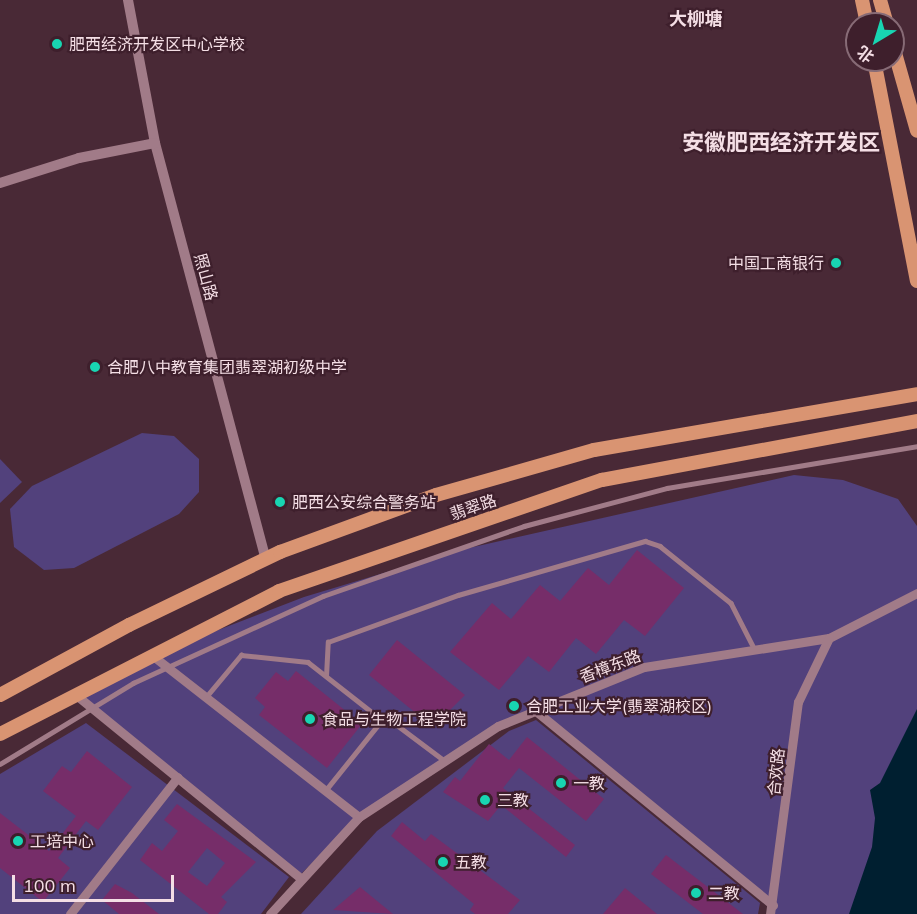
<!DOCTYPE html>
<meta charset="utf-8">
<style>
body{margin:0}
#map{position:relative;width:917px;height:914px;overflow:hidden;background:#492936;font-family:Mulish,"Noto Sans SC",sans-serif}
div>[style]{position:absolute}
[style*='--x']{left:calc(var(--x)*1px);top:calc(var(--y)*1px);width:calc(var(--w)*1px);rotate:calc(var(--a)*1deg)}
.green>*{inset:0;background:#52417c}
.water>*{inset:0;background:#001f30}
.building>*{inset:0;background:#762d69}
.service>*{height:4.5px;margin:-2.25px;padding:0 2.25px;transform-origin:2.25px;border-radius:2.25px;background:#a17b88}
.minor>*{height:9px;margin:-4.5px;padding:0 4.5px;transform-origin:4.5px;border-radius:4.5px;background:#a17b88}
.tertiary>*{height:10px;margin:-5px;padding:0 5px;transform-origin:5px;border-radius:5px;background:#a17b88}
.primary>*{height:14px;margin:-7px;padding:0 7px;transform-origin:7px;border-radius:7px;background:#d99472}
.dots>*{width:16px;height:16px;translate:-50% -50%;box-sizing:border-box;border:3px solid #3e1f2c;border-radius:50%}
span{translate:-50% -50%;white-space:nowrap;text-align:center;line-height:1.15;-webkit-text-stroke:4.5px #3e1f2c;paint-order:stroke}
.poi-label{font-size:16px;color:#f4dee5}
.left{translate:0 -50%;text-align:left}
.right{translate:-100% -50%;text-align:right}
.street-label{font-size:16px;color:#f4dee5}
.neighbourhood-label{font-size:18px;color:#f4dee5;font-weight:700}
.district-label{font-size:22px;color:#f4dee5;font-weight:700}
.north{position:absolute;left:845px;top:12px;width:60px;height:60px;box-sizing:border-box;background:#3e1f2c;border:2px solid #876b76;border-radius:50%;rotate:218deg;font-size:16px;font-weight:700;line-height:24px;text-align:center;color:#f4dee5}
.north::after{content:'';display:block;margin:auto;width:21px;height:27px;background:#18d5b2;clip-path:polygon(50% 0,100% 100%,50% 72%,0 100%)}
.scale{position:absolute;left:12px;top:875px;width:162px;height:27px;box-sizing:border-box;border:3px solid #f4dee5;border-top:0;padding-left:8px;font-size:18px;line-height:21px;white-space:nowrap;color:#f4dee5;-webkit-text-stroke:4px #3e1f2c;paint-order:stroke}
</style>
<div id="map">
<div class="green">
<i style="clip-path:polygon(142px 433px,174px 436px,199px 459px,199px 492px,179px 514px,74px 568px,44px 570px,14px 547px,10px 509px,32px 486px)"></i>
<i style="clip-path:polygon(0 459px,22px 482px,0 503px)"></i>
<i style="clip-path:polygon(794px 475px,843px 480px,898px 499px,917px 526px,917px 914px,770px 914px,772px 905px,537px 712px,498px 726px,358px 817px,299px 876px,76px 695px,153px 655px,304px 597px,460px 550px)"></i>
<i style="clip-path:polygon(536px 720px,760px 903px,758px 914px,301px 914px,377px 831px,509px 731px)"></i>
<i style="clip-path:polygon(86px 723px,289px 877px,261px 914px,0 914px,0 774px)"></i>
</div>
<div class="water">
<i style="clip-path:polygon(917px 709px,917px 914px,849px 914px,872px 847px,875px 818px,870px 790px,880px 783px)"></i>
</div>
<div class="building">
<i style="clip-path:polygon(637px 550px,684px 588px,645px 636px,624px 620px,596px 654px,576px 638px,549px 672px,528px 656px,499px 690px,450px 652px,492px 603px,511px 619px,540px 585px,560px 601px,588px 568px,609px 585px)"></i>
<i style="clip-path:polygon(397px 640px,465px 695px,433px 727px,369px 675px)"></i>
<i style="clip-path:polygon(296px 671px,362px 724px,327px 768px,259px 715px,265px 707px,255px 698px,276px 672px,288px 681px)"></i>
<i style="clip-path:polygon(527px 737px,604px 799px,586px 821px,519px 768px,503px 788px,575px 845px,566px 857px,501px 805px,488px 821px,443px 792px,455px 777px,460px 781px,489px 744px,509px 760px)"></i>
<i style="clip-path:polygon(87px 751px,132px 787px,98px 830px,86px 821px,58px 858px,70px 868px,43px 902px,0 868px,0 813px,49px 851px,76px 816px,43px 791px,62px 766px,71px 772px)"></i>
<i style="clip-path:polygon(evenodd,177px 804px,256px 862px,221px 897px,227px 902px,218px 914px,209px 914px,140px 860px,152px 843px,162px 851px,178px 831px,164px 820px,177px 804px,207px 848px,225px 863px,207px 886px,188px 872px,207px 848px)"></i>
<i style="clip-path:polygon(402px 822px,425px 841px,431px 834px,520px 900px,508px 914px,475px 914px,470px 910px,474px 904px,391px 836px)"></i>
<i style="clip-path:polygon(666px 855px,743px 914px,703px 914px,651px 874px)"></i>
<i style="clip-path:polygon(115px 884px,132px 893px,159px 914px,119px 914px,102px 900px)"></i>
<i style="clip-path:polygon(360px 887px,393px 914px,333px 910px)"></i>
<i style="clip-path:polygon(625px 888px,657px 914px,603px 914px)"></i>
</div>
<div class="service">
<i style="--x:326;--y:676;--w:34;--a:-87"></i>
<i style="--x:328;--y:642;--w:138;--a:-19.9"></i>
<i style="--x:458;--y:595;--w:195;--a:-16.1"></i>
<i style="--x:645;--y:541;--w:16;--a:18"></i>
<i style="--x:660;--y:546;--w:91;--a:38.8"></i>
<i style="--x:731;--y:603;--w:48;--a:62.9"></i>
<i style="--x:206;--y:697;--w:55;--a:-50.2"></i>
<i style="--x:241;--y:655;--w:67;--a:6"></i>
<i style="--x:308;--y:662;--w:94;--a:38.1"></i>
<i style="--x:0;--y:764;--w:156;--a:-31.3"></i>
<i style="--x:133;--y:683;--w:209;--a:-24.6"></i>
<i style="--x:323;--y:596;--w:213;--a:-19.2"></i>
<i style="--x:524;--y:526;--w:148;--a:-14.9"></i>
<i style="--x:667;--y:488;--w:254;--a:-9.5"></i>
<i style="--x:325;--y:791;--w:96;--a:-51.3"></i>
<i style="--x:385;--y:716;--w:75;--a:36.9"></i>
</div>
<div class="minor">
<i style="--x:153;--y:656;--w:261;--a:38"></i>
<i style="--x:76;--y:695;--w:288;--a:39.2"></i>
<i style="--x:537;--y:712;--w:305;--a:39.3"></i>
<i style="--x:70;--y:914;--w:174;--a:-51.8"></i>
<i style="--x:270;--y:914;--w:132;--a:-47.5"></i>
<i style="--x:359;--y:817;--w:166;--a:-33.2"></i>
<i style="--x:498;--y:726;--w:157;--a:-22"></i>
<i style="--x:644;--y:667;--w:187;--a:-8.9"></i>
<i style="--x:829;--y:638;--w:99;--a:-27.1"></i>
<i style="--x:770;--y:914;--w:214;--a:-82.5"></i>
<i style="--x:798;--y:702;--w:71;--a:-64.2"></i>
</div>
<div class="tertiary">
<i style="--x:128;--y:0;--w:146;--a:79.3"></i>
<i style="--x:155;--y:143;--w:431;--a:75.1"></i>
<i style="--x:0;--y:183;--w:83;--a:-17.6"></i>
<i style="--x:79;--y:158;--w:77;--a:-11.2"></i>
</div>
<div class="primary">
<i style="--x:862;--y:0;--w:25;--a:78"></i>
<i style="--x:880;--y:0;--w:25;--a:74"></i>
<i style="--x:893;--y:46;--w:88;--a:74.2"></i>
<i style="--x:874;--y:60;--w:225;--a:79"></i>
<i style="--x:0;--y:695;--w:147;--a:-28.5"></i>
<i style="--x:129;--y:625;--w:168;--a:-25.8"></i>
<i style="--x:280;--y:552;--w:166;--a:-20.1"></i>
<i style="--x:436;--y:495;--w:164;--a:-15.9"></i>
<i style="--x:594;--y:450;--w:328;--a:-9.8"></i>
<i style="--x:0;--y:734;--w:314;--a:-27.1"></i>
<i style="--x:279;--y:591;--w:342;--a:-19"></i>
<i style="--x:602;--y:480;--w:320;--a:-10.6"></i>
</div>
<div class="dots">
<i style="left:57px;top:44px;background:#18d5b2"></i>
<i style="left:836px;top:263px;background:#18d5b2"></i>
<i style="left:95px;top:367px;background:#18d5b2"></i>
<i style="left:280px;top:502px;background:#18d5b2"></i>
<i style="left:514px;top:706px;background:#18d5b2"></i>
<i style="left:310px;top:719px;background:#18d5b2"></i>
<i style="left:561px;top:783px;background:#18d5b2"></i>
<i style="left:485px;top:800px;background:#18d5b2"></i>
<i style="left:18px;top:841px;background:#18d5b2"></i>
<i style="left:443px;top:862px;background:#18d5b2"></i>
<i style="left:696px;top:893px;background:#18d5b2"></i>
</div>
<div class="poi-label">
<span class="left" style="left:69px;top:44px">肥西经济开发区中心学校</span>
<span class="right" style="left:824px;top:263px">中国工商银行</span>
<span class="left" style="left:107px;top:367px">合肥八中教育集团翡翠湖初级中学</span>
<span class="left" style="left:292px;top:502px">肥西公安综合警务站</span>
<span class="left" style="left:526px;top:706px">合肥工业大学(翡翠湖校区)</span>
<span class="left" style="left:322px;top:719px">食品与生物工程学院</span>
<span class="left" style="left:573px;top:783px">一教</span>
<span class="left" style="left:497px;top:800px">三教</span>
<span class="left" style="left:30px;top:841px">工培中心</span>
<span class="left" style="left:455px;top:862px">五教</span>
<span class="left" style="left:708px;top:893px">二教</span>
</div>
<div class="street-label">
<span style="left:206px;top:277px;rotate:75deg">照山路</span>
<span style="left:473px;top:507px;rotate:-19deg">翡翠路</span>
<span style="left:610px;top:666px;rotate:-21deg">香樟东路</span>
<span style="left:776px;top:772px;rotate:-84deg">合欢路</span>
</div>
<div class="neighbourhood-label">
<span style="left:696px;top:19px">大柳塘</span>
</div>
<div class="district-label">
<span style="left:781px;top:143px">安徽肥西经济开发区</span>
</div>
<div class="north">北</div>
<div class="scale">100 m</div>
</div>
